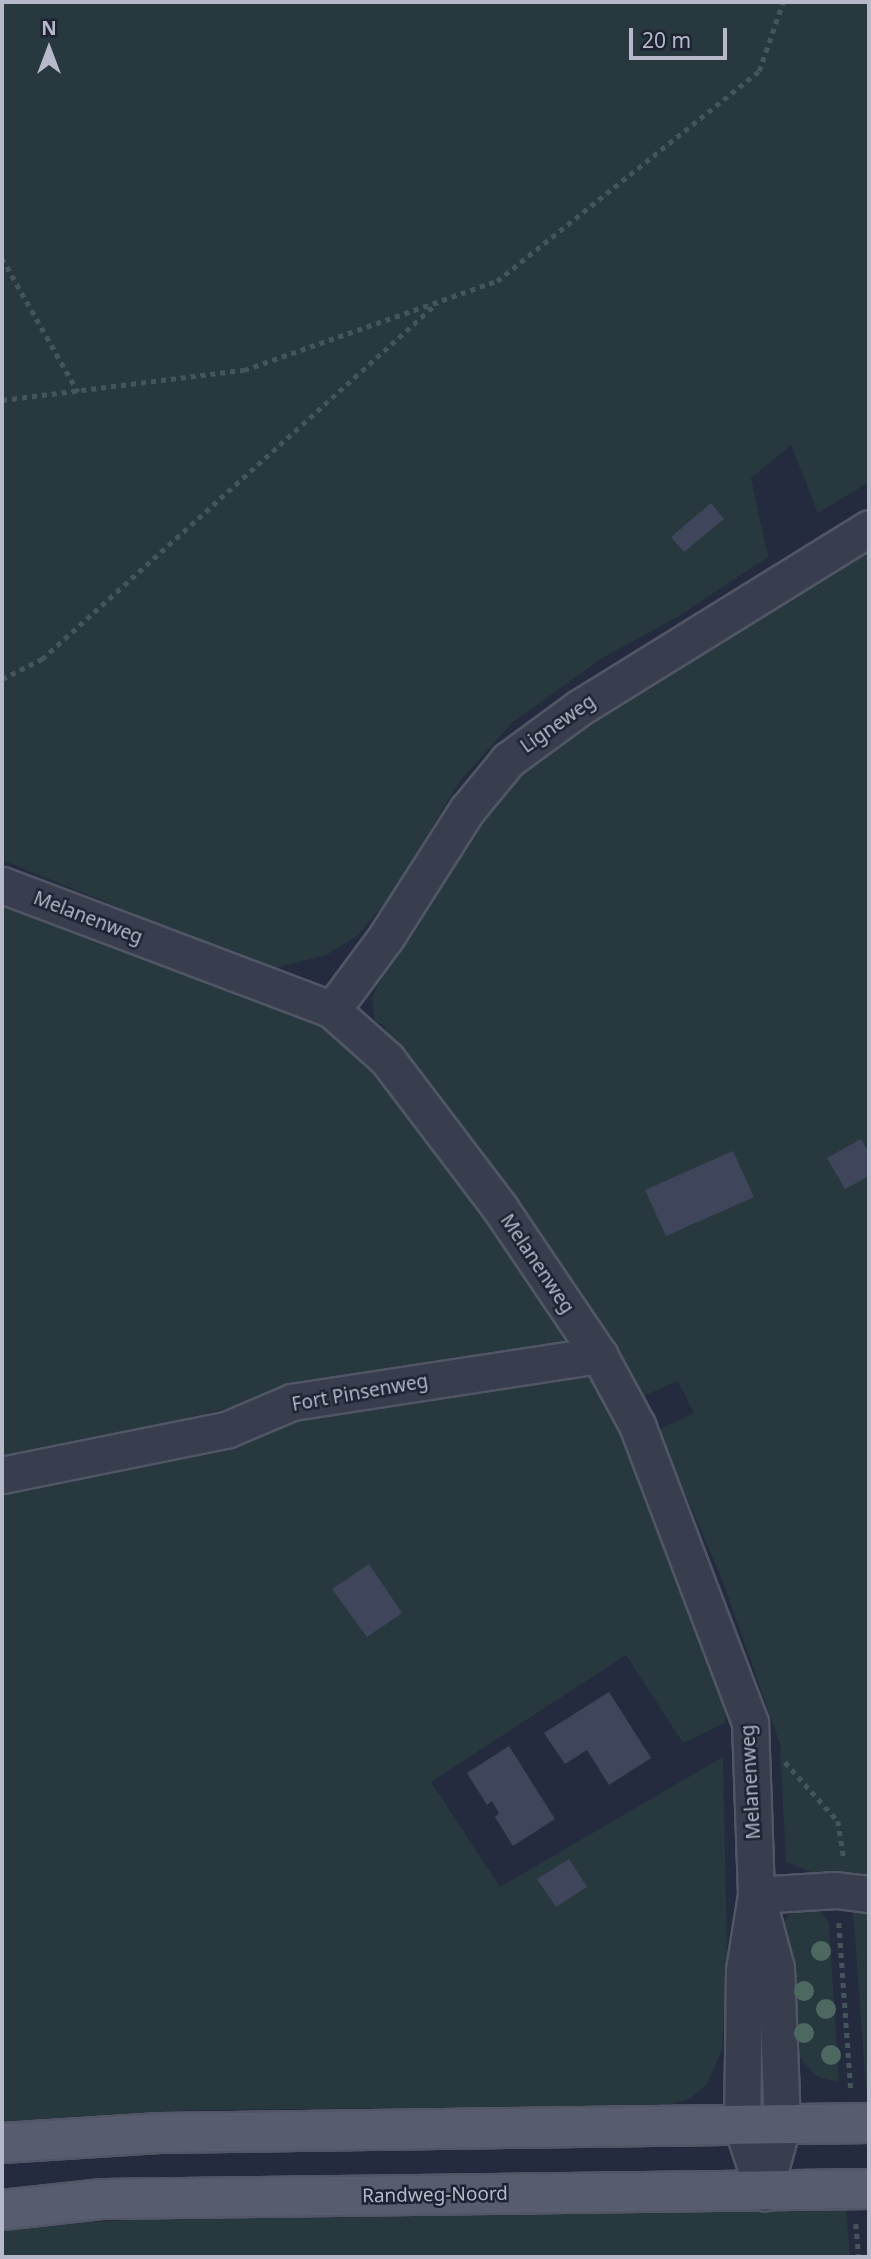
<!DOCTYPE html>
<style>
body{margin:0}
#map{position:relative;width:871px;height:2259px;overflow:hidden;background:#252b3e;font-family:"Noto Sans",sans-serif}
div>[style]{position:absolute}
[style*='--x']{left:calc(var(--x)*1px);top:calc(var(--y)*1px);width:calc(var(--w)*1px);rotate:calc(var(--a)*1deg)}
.green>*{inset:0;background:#27383f}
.building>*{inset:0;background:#3f465b}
.path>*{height:4.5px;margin-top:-2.25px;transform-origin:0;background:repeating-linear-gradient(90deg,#45555c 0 5px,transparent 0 10px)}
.roads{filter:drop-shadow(2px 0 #515666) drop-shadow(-2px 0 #515666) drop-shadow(0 2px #515666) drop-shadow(0 -2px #515666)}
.minor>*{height:35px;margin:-17.5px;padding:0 17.5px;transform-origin:17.5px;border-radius:17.5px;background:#393e4e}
.major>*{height:38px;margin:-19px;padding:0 19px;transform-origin:19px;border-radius:19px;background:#575d6e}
.trees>*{width:20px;height:20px;margin:-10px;border-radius:50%;background:#4d6861}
span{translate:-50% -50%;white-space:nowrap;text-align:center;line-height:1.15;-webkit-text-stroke:5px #1e2333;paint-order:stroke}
.street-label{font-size:19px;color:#b5b9c9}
.frame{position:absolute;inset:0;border:4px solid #b5b9c9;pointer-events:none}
.north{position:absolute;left:14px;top:14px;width:70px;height:70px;-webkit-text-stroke:5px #1e2333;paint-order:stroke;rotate:0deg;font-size:19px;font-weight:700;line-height:28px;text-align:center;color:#b5b9c9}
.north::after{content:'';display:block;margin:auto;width:24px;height:32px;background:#b5b9c9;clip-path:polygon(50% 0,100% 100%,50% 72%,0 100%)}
.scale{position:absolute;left:629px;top:28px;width:98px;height:32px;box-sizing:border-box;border:4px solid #b5b9c9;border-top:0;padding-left:9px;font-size:21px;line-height:24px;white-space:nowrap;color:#b5b9c9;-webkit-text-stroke:5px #1e2333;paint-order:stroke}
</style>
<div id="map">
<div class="green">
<i style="clip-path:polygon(2px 2px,869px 2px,869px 482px,818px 513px,791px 445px,751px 478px,768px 557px,679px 616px,602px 658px,512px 723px,459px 782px,391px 896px,357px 936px,326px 955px,271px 969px,2px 860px)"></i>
<i style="clip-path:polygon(869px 540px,869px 1881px,819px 1875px,786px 1862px,780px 1744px,722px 1579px,658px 1430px,694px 1413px,678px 1381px,639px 1398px,409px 1072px,383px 1025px,375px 1021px,372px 998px,382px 976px,479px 827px,522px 770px,558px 738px)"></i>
<i style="clip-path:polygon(2px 890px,343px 1034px,489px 1211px,575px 1339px,566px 1352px,292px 1393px,2px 1462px)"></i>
<i style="clip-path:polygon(571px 1368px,594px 1374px,630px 1446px,726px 1700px,725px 1723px,683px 1743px,626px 1655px,431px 1782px,500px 1887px,723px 1757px,727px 1951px,722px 2049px,707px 2084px,690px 2099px,662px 2106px,195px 2110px,2px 2122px,2px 1489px,297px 1412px)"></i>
<i style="clip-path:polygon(805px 1905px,820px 1910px,829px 1924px,839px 2083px,816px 2076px,797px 2054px,788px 2026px,783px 1926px,790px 1912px)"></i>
<i style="clip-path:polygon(853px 1910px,869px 1914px,869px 2088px,866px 2088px)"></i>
<i style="clip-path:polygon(846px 2210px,850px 2257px,2px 2257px,2px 2228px,130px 2220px)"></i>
</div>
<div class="building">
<i style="clip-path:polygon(711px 503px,724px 519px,684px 552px,671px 537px)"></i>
<i style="clip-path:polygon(861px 1139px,869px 1153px,869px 1176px,845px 1189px,827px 1158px)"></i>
<i style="clip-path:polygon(733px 1151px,754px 1197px,666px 1236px,645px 1190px)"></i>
<i style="clip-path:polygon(369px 1564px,402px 1613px,367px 1637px,332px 1589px)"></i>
<i style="clip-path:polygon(609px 1692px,651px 1758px,609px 1785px,587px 1750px,565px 1764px,544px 1733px)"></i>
<i style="clip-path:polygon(509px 1746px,555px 1819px,513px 1846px,495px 1817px,499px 1813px,492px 1801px,487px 1805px,467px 1773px)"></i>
<i style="clip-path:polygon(569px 1859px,587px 1887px,556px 1907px,537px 1879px)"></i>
</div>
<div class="path">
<i style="--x:2;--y:258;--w:154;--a:60.4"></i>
<i style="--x:2;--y:400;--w:244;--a:-7.1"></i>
<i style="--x:244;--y:370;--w:268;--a:-19.4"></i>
<i style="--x:497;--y:281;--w:336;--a:-38.7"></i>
<i style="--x:759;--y:71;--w:73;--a:-70.8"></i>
<i style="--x:2;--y:679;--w:45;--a:-26.6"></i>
<i style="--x:42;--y:659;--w:532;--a:-42.03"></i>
<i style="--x:785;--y:1762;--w:79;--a:48.1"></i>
<i style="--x:838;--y:1821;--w:37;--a:81"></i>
<i style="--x:839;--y:1923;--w:166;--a:85.9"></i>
<i style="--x:856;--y:2224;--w:33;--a:85"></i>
</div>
<div class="roads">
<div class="minor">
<i style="--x:2;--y:885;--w:353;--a:20.7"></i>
<i style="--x:332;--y:1010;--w:74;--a:41.7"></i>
<i style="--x:387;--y:1059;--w:187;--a:52.8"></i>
<i style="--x:500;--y:1208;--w:177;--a:56"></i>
<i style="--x:599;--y:1355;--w:80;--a:61.5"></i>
<i style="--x:637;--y:1425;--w:318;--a:69.2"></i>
<i style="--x:750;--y:1722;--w:173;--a:88"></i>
<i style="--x:756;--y:1895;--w:76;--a:99.1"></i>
<i style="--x:744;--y:1970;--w:156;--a:90.7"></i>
<i style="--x:742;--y:2126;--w:70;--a:71.6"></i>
<i style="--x:332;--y:1010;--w:91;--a:-53.5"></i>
<i style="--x:386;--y:937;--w:151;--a:-57.5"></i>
<i style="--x:467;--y:810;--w:65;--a:-50.6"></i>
<i style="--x:508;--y:760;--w:88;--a:-36.2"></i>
<i style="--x:579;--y:708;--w:341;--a:-31.8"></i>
<i style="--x:2;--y:1475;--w:228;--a:-11.4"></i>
<i style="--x:226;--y:1430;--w:72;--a:-23"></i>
<i style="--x:292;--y:1402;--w:311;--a:-8.7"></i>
<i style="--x:756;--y:1895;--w:80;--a:-3.6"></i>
<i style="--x:836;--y:1890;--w:33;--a:7"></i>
<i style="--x:759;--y:1905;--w:65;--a:74.9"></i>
<i style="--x:776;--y:1968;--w:158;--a:87.8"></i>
<i style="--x:782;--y:2126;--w:68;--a:105.3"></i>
</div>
<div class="major">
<i style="--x:2;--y:2143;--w:158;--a:-3.6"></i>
<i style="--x:160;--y:2133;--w:709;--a:-0.81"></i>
<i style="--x:2;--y:2210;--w:102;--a:-6.2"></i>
<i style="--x:103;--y:2199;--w:766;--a:-0.75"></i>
</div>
</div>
<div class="trees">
<i style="left:821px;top:1951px"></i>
<i style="left:804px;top:1991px"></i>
<i style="left:826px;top:2009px"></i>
<i style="left:804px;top:2033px"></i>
<i style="left:831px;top:2055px"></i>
</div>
<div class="street-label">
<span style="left:558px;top:724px;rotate:-35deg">Ligneweg</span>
<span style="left:88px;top:918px;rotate:21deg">Melanenweg</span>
<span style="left:537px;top:1264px;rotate:56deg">Melanenweg</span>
<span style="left:360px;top:1393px;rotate:-10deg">Fort Pinsenweg</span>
<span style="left:751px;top:1782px;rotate:-93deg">Melanenweg</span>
<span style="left:435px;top:2195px;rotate:-1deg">Randweg-Noord</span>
</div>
<div class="frame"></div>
<div class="north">N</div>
<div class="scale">20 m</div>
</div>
